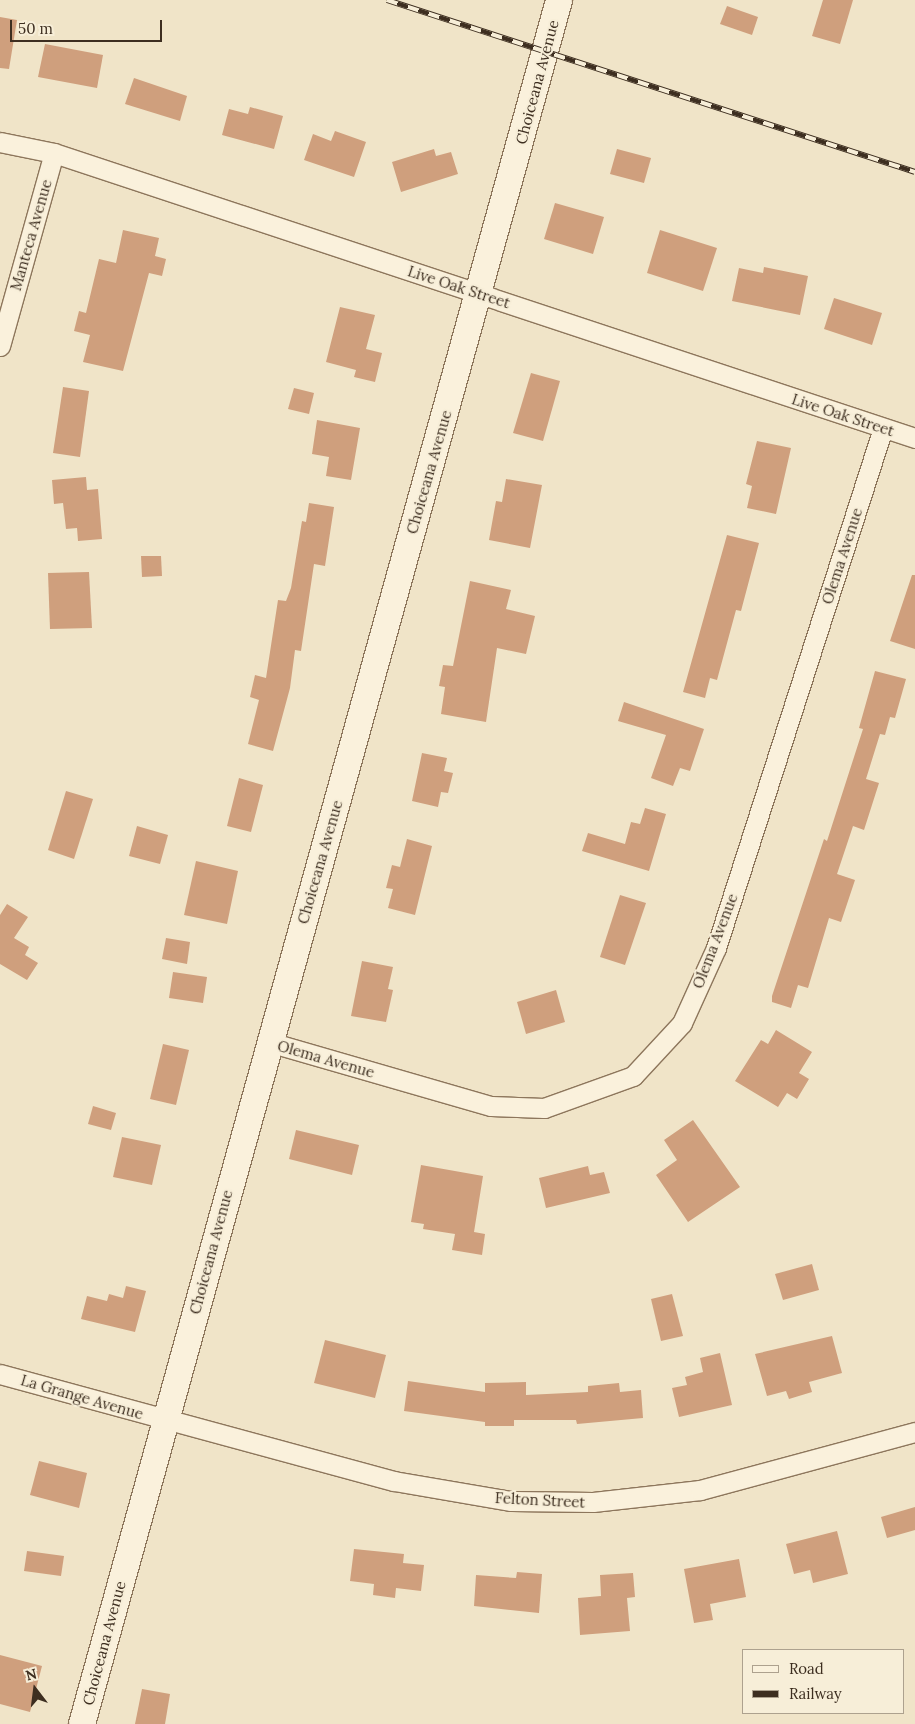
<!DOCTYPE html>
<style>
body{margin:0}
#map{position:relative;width:915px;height:1724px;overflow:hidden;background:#f0e4c8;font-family:Lora,serif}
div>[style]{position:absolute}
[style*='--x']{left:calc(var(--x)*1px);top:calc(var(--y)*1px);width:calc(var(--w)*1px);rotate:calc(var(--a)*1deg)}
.building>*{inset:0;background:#cf9f7d}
.roads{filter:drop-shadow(1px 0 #8d765c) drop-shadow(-1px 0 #8d765c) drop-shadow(0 1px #8d765c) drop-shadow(0 -1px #8d765c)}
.street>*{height:19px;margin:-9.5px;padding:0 9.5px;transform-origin:9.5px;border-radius:9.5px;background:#faf1dc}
.secondary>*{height:26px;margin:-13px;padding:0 13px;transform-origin:13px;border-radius:13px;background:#faf1dc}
.rail>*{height:5.5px;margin-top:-2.75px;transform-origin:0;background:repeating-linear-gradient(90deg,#f7eed8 0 11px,#3d2e20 0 22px);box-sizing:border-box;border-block:1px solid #3d2e20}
span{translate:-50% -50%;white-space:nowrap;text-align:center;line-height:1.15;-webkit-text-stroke:4px #f7eed8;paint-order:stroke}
.street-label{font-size:15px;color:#3d2e20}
.legend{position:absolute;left:742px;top:1649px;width:162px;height:65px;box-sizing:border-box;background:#f7eed8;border:1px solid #ada18e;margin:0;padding:6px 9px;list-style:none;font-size:15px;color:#3d2e20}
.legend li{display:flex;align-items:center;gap:10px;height:25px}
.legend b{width:25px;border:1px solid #ada18e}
.north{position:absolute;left:10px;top:1664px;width:50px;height:50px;-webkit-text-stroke:4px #f7eed8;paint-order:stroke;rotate:345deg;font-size:14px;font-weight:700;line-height:20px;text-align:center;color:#3d2e20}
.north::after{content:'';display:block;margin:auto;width:18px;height:22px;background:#3d2e20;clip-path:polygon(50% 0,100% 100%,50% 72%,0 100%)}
.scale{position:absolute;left:10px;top:20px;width:152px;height:22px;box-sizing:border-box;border:2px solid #3d2e20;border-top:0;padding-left:6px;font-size:15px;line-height:18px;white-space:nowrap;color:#3d2e20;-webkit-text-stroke:4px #f7eed8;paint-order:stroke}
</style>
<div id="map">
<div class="building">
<i style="clip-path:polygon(823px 0,853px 0,840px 44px,812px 36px)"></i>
<i style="clip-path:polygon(727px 6px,758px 17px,752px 35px,720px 24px)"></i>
<i style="clip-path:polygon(0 17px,17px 20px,9px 69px,0 68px)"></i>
<i style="clip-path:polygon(45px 44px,103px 55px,97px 88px,38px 77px)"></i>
<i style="clip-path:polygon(134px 78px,187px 96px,180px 121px,125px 104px)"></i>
<i style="clip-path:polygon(250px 107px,283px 116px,274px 149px,222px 135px,229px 109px,248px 114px)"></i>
<i style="clip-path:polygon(335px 131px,366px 142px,354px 177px,304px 160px,313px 134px,331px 141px)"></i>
<i style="clip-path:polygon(434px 149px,436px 156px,451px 152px,458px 174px,401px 192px,392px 162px)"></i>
<i style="clip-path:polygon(617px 149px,651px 158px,644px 183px,610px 174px)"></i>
<i style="clip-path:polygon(555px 203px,604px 217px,593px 254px,544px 239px)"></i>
<i style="clip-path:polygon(123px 230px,159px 238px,155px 256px,166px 259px,162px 276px,149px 273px,123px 371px,83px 362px,90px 335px,74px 331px,79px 311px,86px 313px,99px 259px,116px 263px)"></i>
<i style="clip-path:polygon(660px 230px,717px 248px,703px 291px,647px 273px)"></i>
<i style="clip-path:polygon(764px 267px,808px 276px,800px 315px,732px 301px,739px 268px,763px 273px)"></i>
<i style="clip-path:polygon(834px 298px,882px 313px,872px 345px,824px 329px)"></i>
<i style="clip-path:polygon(340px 307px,375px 315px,366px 349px,382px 353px,375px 382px,354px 377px,356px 370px,326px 362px)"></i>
<i style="clip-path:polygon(531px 373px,560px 381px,543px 441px,513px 433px)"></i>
<i style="clip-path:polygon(63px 387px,89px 391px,80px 457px,53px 453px)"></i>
<i style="clip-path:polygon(294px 388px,314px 393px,309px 414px,288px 409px)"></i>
<i style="clip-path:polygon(317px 420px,360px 428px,351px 480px,326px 476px,329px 457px,312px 454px)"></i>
<i style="clip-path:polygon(757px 441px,791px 448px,776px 514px,747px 508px,752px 486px,746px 484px)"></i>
<i style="clip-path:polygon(86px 477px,87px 490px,98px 489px,102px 539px,78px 541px,77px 528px,66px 529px,63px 503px,54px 504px,52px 480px)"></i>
<i style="clip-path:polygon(506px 479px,542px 485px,530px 548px,489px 540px,496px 501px,502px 502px)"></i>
<i style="clip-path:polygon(309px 503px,334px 507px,325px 566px,314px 564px,301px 651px,295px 650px,290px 688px,273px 751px,248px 744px,259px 700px,250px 697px,255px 675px,266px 678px,278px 600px,286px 601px,291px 588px,302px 521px,306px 522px)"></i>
<i style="clip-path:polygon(727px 535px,759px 543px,741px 611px,736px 610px,717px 680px,710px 678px,705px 698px,683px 692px)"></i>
<i style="clip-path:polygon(141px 556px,161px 556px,162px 576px,142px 577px)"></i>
<i style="clip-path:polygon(89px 572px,92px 628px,50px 629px,48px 573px)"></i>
<i style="clip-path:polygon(912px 575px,915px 575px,915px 649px,890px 641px)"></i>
<i style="clip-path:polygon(470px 581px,511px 590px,506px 609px,535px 616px,526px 654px,497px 648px,486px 722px,441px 714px,445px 687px,439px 686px,443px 665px,453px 666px)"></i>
<i style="clip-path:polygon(875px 671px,906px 679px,895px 718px,890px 717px,885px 735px,880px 734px,866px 779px,879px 783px,864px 830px,853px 826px,837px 874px,855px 880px,841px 922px,829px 918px,808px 988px,798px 985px,791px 1008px,772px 1002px,772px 996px,824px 839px,827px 841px,863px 729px,859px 728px)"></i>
<i style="clip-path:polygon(624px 702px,704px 729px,690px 771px,680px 768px,673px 786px,651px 778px,666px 735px,618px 721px)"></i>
<i style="clip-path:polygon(422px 753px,447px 758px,444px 771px,453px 773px,448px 793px,441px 792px,438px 807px,412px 801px)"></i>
<i style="clip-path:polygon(239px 778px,263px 785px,251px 832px,227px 826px)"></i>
<i style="clip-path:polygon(66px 791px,93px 799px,74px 859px,48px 850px)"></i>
<i style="clip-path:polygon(645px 808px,666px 814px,649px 871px,582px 851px,588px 833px,625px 844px,631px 822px,640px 824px)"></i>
<i style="clip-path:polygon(137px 826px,168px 835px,160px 864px,129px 856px)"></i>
<i style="clip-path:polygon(407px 839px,432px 846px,415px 915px,388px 908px,393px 889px,386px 888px,392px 865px,400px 867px)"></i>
<i style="clip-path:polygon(196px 861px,238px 871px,227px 924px,184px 915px)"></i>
<i style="clip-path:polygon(620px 895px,646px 903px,625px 965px,600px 957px)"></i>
<i style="clip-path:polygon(7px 904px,28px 917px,14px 938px,29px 947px,25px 955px,38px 963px,27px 980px,0 964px,0 915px)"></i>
<i style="clip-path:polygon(166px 938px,190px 942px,187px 964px,162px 959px)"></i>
<i style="clip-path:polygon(362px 961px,393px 967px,388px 989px,393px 990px,386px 1022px,351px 1016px)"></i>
<i style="clip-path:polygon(173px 972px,207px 977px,203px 1003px,169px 998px)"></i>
<i style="clip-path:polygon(556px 990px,565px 1022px,526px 1034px,517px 1002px)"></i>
<i style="clip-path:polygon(776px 1030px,812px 1052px,799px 1073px,809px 1079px,797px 1099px,787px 1093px,778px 1107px,735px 1081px,761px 1040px,768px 1044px)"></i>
<i style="clip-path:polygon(163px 1044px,189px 1050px,176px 1105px,150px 1099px)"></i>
<i style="clip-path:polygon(93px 1106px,116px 1113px,111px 1130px,88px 1124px)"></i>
<i style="clip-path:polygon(693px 1120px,740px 1187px,688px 1222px,656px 1175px,677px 1160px,664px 1140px)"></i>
<i style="clip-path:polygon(296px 1130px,359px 1145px,352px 1175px,289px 1159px)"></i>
<i style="clip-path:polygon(122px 1137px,161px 1145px,152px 1185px,113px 1177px)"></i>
<i style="clip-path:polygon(421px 1165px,483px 1176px,474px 1232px,485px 1234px,482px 1255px,452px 1250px,455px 1234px,423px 1229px,424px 1224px,411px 1222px)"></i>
<i style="clip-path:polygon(588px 1166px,590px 1175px,604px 1172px,610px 1193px,546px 1208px,539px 1178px)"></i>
<i style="clip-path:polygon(812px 1264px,819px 1290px,783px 1300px,775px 1274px)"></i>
<i style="clip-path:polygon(126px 1286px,146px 1291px,135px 1332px,81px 1319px,87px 1296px,107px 1301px,109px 1294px,123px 1298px)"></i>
<i style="clip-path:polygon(672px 1294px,683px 1336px,661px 1341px,651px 1299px)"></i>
<i style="clip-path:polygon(832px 1336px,842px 1373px,809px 1382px,812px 1392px,789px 1399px,786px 1391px,767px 1396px,755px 1354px)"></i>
<i style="clip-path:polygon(325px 1340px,386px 1355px,375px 1398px,314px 1383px)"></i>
<i style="clip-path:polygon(720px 1353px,732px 1405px,679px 1417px,672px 1388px,687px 1385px,685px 1377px,703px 1372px,700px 1358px)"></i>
<i style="clip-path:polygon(408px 1381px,485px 1392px,485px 1383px,526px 1382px,526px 1395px,588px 1392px,588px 1386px,619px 1383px,620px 1392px,641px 1390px,643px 1418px,577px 1424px,576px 1420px,514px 1420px,514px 1426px,485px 1426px,485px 1422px,404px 1411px)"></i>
<i style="clip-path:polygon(39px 1461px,87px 1473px,79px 1508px,30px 1495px)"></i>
<i style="clip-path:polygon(915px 1507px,915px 1530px,887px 1538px,881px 1517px)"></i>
<i style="clip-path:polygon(837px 1531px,848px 1574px,813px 1583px,810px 1570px,794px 1574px,786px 1544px)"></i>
<i style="clip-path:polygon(354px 1549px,404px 1554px,403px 1563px,424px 1565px,421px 1591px,396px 1588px,395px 1598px,373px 1595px,374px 1584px,350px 1581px)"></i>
<i style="clip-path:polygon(27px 1551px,64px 1556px,61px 1576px,24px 1571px)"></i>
<i style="clip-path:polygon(739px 1559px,746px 1597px,710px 1604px,713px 1620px,694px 1623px,684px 1569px)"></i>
<i style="clip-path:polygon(517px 1572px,542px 1574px,539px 1613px,474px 1606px,476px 1575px,516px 1578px)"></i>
<i style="clip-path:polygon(633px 1573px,635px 1597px,627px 1598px,630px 1631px,580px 1635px,578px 1598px,601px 1596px,600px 1575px)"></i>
<i style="clip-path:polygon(0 1655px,42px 1666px,30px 1712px,0 1704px)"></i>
<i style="clip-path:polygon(142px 1689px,170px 1694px,165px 1724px,135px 1724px)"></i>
</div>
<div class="roads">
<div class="street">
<i style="--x:0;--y:142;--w:55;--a:11.5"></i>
<i style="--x:54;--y:153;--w:907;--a:18.32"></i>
<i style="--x:0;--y:346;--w:200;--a:-74.4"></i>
<i style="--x:269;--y:1042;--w:231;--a:16.1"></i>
<i style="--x:491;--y:1106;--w:53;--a:2.2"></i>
<i style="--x:544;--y:1108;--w:95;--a:-19.8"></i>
<i style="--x:633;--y:1076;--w:72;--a:-47.2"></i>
<i style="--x:682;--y:1023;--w:82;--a:-65.6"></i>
<i style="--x:716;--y:948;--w:546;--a:-72.2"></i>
<i style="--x:0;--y:1374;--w:408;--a:15.2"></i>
<i style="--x:394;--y:1481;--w:119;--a:9.7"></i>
<i style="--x:511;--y:1501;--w:82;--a:0.7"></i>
<i style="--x:593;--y:1502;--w:108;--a:-6.4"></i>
<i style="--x:700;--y:1490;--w:223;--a:-15.1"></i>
</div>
<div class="secondary">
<i style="--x:82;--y:1724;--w:1789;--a:-74.53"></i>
</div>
</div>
<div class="rail">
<i style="--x:387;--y:0;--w:555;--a:18.04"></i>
</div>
<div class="street-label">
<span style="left:537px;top:82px;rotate:-75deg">Choiceana Avenue</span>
<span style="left:31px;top:235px;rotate:-74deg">Manteca Avenue</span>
<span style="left:459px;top:287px;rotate:18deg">Live Oak Street</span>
<span style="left:843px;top:415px;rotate:18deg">Live Oak Street</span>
<span style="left:429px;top:472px;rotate:-74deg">Choiceana Avenue</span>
<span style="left:842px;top:556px;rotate:-72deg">Olema Avenue</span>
<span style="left:320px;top:862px;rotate:-74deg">Choiceana Avenue</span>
<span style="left:715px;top:941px;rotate:-69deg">Olema Avenue</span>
<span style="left:326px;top:1059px;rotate:16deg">Olema Avenue</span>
<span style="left:211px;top:1252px;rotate:-75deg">Choiceana Avenue</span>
<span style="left:82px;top:1397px;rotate:16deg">La Grange Avenue</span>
<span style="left:540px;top:1500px;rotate:3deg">Felton Street</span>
<span style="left:104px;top:1643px;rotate:-75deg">Choiceana Avenue</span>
</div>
<ul class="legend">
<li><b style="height:6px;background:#faf1dc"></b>Road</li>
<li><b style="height:6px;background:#3d2e20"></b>Railway</li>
</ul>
<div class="north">N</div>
<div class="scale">50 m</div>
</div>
